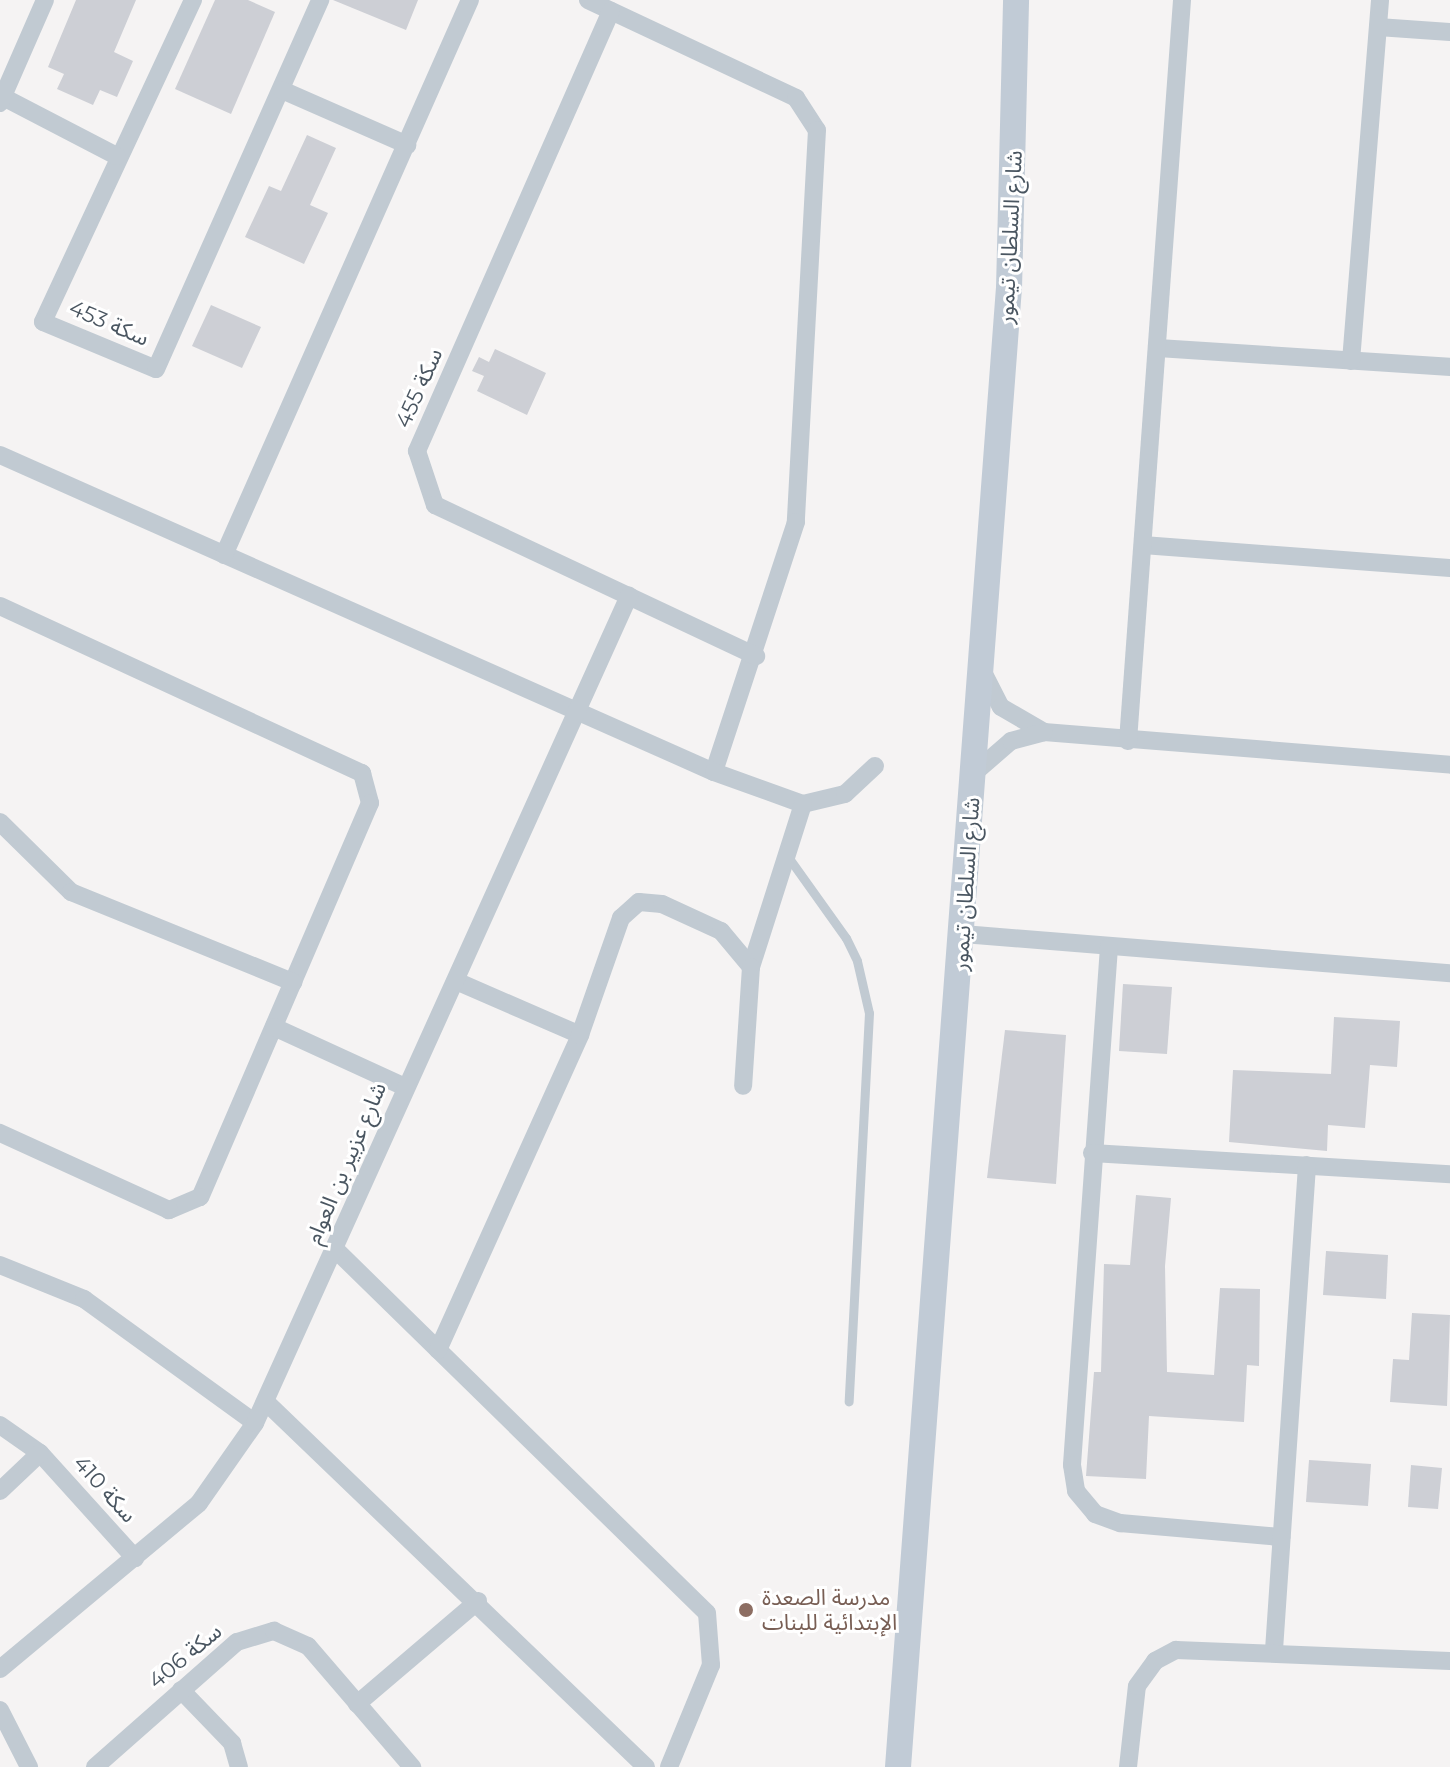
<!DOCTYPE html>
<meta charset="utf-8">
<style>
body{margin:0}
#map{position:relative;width:1450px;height:1767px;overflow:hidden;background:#f5f3f3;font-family:Montserrat,"Noto Sans Arabic",sans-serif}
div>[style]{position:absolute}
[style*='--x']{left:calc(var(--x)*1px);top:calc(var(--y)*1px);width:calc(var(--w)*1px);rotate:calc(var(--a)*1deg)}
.building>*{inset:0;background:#cdcfd5}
.service>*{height:9px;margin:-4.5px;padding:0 4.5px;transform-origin:4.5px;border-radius:4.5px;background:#c1cad2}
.minor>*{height:18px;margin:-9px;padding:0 9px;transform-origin:9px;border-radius:9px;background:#c1cad2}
.secondary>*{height:26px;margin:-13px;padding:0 13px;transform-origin:13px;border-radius:13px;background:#c1cbd6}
.dots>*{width:22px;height:22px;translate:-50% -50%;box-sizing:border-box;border:4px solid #fff;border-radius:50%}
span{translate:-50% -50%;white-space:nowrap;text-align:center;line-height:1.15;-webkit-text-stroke:6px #fff;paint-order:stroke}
.street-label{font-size:22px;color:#4a5661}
.education-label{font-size:22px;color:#785e54}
.left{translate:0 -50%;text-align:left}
</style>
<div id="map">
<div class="building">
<i style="clip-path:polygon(76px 0,136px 0,114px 52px,133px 61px,117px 97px,100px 90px,93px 105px,57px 89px,64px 74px,48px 67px)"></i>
<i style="clip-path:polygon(215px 0,248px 0,275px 12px,231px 114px,175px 89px)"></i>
<i style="clip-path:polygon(333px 0,418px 0,406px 30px)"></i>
<i style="clip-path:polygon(307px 135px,336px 148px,310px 205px,328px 213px,304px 264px,245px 237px,269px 186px,281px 191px)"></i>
<i style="clip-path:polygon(211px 305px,261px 327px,242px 368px,192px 346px)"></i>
<i style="clip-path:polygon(495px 349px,546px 373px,527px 415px,477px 391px,484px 376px,472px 371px,479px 357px,489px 362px)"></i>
<i style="clip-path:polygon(1123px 984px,1172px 987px,1167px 1054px,1119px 1051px)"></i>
<i style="clip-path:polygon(1334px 1017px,1400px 1021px,1397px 1067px,1370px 1065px,1365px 1128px,1328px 1125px,1327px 1151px,1229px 1142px,1233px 1070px,1331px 1074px)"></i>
<i style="clip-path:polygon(1005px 1030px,1066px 1035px,1056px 1184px,987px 1178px)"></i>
<i style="clip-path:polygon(1136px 1195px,1171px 1198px,1165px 1266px,1167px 1372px,1214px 1375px,1220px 1288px,1260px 1289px,1259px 1366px,1247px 1365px,1244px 1422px,1149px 1416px,1146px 1479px,1086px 1476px,1094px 1372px,1101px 1372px,1104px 1264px,1130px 1265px)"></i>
<i style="clip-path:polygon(1326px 1251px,1388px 1255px,1386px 1299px,1323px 1295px)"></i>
<i style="clip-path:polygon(1412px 1313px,1450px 1315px,1447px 1406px,1390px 1402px,1393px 1359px,1409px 1360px)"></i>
<i style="clip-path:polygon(1309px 1460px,1371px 1464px,1368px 1506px,1306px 1502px)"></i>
<i style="clip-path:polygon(1411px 1465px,1442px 1468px,1438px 1509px,1408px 1507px)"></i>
</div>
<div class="service">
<i style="--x:786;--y:854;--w:103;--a:54.5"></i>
<i style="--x:846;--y:938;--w:25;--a:64"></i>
<i style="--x:857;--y:961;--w:53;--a:77"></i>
<i style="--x:869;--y:1013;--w:389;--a:93"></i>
</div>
<div class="minor">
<i style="--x:193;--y:0;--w:355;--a:115"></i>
<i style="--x:43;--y:322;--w:122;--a:22.6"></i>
<i style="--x:156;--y:369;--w:404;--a:-66"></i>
<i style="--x:588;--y:0;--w:230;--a:25.2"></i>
<i style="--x:796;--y:98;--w:38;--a:57"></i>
<i style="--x:817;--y:130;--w:393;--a:93.1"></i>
<i style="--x:796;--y:522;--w:263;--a:108.2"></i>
<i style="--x:611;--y:11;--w:481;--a:113.8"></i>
<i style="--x:417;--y:451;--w:57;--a:71.6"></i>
<i style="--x:435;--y:505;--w:355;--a:25.2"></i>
<i style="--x:1378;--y:27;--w:72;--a:4"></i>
<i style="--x:282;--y:90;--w:137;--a:23.7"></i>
<i style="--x:3;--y:97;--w:128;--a:27.4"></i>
<i style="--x:0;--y:103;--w:112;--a:-66.4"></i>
<i style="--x:1158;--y:348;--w:293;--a:3.7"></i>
<i style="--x:1351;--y:361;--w:362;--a:-85.4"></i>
<i style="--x:0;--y:455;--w:781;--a:23.94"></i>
<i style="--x:714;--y:772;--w:95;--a:19.8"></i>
<i style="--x:803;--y:804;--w:43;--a:-13.4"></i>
<i style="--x:845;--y:794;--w:41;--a:-43"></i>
<i style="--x:1143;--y:545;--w:308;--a:4.3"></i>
<i style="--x:224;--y:555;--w:607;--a:-66.1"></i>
<i style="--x:0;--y:606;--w:399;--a:24.8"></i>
<i style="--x:362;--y:773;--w:31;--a:75"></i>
<i style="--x:370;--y:803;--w:429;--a:113.3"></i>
<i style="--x:200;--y:1197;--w:34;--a:157"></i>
<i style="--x:169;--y:1210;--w:186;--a:-155.5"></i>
<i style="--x:983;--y:672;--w:39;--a:63"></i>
<i style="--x:1001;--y:707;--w:50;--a:30.2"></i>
<i style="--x:1044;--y:732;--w:407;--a:4.6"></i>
<i style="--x:1128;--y:741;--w:743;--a:-85.83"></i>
<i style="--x:973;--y:774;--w:50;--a:-41"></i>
<i style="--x:1011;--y:741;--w:34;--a:-15"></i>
<i style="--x:0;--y:822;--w:100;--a:44.6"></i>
<i style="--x:71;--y:892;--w:240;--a:22.1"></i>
<i style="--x:963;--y:934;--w:489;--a:4.6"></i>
<i style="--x:1109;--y:947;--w:519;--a:94.09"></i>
<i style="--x:1072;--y:1465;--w:26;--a:81"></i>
<i style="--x:1076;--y:1491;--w:30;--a:50"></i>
<i style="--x:1095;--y:1514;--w:27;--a:20"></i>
<i style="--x:1120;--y:1523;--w:162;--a:5"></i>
<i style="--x:751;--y:967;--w:171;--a:-72.3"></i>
<i style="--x:456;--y:981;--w:135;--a:23.5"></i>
<i style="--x:274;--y:1027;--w:144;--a:24.6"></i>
<i style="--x:1092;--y:1153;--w:359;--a:3.4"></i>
<i style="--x:336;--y:1250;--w:519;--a:44.38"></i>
<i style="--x:707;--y:1613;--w:52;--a:85.6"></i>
<i style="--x:711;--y:1665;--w:110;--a:112.4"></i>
<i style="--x:0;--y:1265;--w:91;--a:22"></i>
<i style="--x:84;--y:1299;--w:211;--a:35.9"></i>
<i style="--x:438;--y:1350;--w:346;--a:-65.7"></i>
<i style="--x:580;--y:1035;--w:124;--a:-70.7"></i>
<i style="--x:621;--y:918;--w:24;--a:-42"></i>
<i style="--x:639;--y:902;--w:23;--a:5"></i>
<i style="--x:662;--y:904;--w:65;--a:24.6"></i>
<i style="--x:721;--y:931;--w:47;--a:50.2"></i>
<i style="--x:751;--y:967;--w:119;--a:93.8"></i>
<i style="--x:266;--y:1402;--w:527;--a:43.85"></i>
<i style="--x:0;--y:1425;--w:49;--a:35"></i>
<i style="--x:40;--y:1453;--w:142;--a:47.9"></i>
<i style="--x:0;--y:1491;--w:55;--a:-43.5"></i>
<i style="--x:1274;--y:1650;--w:486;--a:-86.1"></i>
<i style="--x:0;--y:1669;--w:259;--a:-39.8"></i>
<i style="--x:199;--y:1503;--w:98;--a:-55"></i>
<i style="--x:255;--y:1423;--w:908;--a:-65.67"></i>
<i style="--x:181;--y:1690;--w:74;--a:46.1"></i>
<i style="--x:232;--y:1743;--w:25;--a:74"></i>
<i style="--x:357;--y:1704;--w:159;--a:-40.4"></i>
<i style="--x:0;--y:1710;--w:64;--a:63"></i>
<i style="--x:95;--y:1767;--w:189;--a:-41.4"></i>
<i style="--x:237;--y:1642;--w:39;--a:-17"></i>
<i style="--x:274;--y:1631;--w:37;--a:24"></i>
<i style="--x:308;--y:1646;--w:160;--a:49.3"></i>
<i style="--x:1128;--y:1767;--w:81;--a:-83.7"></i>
<i style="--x:1137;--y:1686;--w:31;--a:-54"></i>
<i style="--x:1155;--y:1661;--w:24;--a:-28"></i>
<i style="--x:1176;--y:1650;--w:274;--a:2.3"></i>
</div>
<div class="secondary">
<i style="--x:898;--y:1767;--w:1482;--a:-85.71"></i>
<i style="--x:1009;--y:289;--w:289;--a:-88.6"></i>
</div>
<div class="dots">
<i style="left:746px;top:1610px;background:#8d6e63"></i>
</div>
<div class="street-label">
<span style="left:1010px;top:237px;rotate:-87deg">شارع السلطان تيمور</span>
<span style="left:109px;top:323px;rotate:23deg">سكة 453</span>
<span style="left:419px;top:388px;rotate:-66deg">سكة 455</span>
<span style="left:966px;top:884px;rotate:-86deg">شارع السلطان تيمور</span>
<span style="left:346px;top:1163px;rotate:-67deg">شارع عزبير بن العوام</span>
<span style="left:105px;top:1489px;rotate:48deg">سكة 410</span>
<span style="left:185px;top:1656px;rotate:-40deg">سكة 406</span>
</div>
<div class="education-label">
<span class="left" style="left:762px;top:1610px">مدرسة الصعدة<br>الإبتدائية للبنات</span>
</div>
</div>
